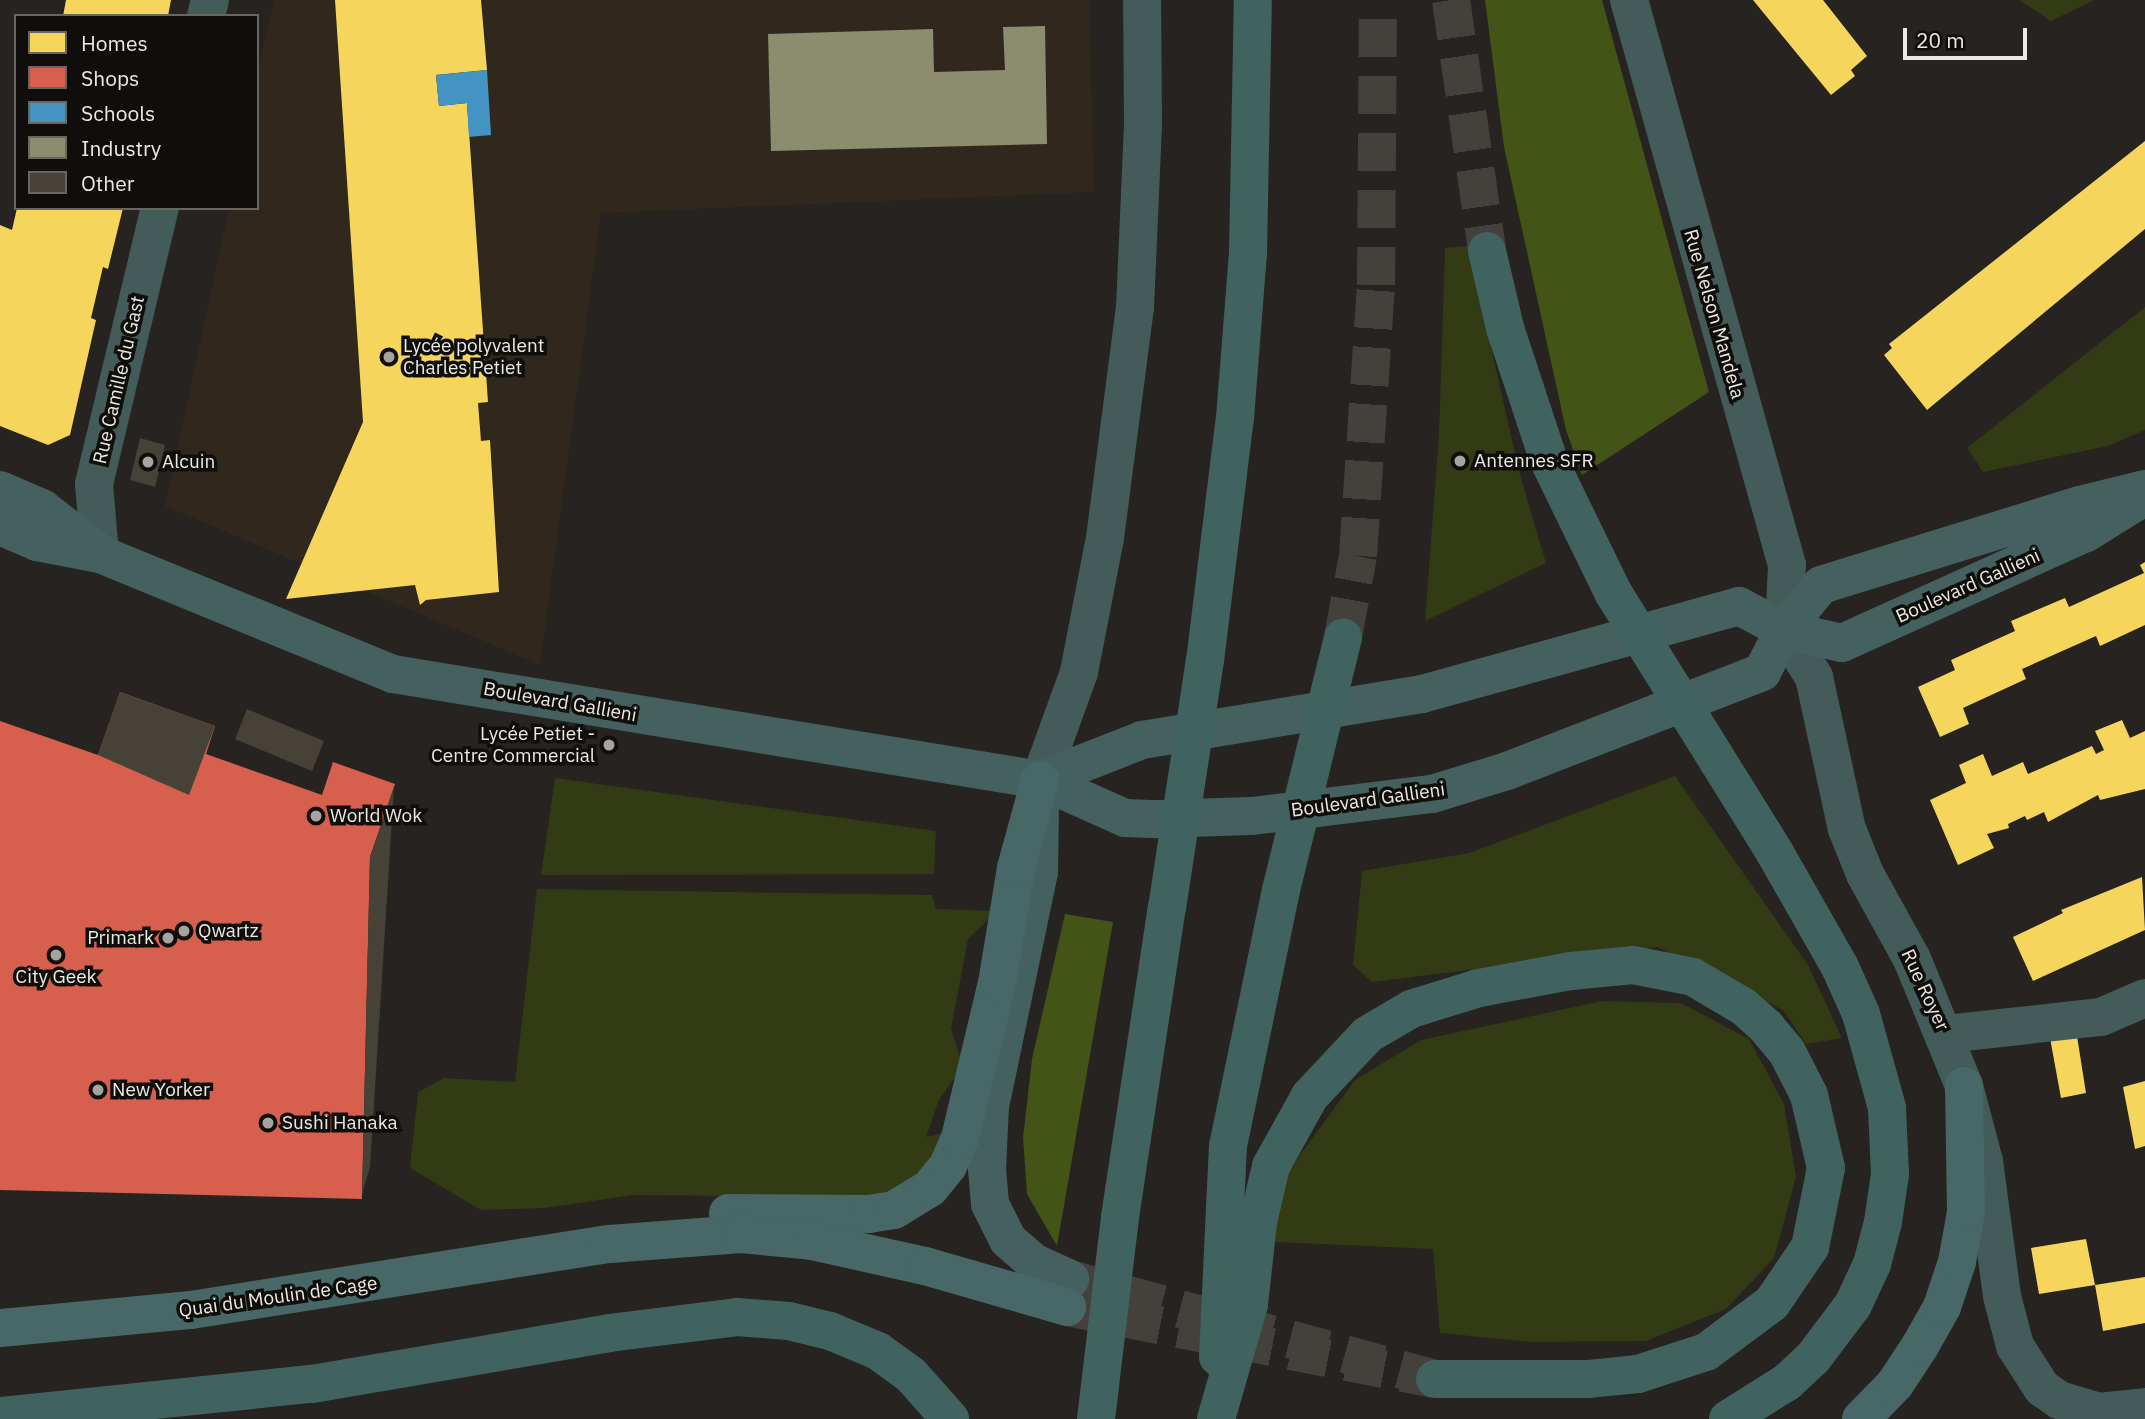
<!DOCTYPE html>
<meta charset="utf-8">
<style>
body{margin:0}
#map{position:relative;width:2145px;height:1419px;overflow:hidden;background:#262320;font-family:"IBM Plex Sans",sans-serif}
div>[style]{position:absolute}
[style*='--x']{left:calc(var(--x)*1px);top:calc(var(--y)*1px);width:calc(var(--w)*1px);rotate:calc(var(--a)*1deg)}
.built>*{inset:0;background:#30281d}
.green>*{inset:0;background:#323b13}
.forest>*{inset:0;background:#445316}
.homes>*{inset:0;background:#f6d55c}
.shops>*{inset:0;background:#d6604d}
.schools>*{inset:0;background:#4393c3}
.industry>*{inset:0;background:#8c8c6e}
.building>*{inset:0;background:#474237}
.secondary-tunnel>*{height:38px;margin-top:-19px;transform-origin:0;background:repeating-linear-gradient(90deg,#44413d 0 38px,transparent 0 57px)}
.motorway-tunnel>*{height:38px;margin-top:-19px;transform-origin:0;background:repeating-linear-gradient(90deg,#44413d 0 38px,transparent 0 57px)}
.minor>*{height:38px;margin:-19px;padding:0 19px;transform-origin:19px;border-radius:19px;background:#435b59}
.secondary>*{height:38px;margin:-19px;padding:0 19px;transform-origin:19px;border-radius:19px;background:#45615f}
.primary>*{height:38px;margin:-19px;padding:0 19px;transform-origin:19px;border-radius:19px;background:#476866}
.motorway>*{height:38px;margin:-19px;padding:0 19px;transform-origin:19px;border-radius:19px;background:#416360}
.motorway-bridge>*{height:38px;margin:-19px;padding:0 19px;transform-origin:19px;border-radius:19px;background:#416360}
.dots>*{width:19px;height:19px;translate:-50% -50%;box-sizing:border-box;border:4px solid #100e0a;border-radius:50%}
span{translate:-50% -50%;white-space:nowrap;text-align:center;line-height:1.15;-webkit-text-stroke:7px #100e0a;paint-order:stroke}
.street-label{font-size:19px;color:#ece9e4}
.poi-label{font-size:19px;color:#ece9e4}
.left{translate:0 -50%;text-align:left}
.right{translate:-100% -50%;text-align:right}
.legend{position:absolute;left:14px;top:14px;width:245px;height:196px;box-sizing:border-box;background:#100e0a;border:2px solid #686661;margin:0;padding:9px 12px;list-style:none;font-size:21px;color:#ece9e4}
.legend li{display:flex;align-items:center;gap:14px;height:35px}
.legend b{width:35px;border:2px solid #686661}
.scale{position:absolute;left:1903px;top:28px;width:124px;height:32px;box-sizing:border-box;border:4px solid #ece9e4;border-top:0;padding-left:9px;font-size:21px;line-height:24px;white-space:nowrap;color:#ece9e4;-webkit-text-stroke:5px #100e0a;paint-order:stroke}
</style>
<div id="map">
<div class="built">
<i style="clip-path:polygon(274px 0,1089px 0,1094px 192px,601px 213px,540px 665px,165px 506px,229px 208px,257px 208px,257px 76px)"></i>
</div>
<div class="green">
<i style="clip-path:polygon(2019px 0,2094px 0,2051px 21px)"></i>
<i style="clip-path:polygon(1468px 246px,1520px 475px,1546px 563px,1425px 621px,1439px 435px,1445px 248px)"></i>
<i style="clip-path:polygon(2145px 307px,2145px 430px,2108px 446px,1983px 472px,1967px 448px)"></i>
<i style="clip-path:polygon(1675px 776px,1808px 965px,1842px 1038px,1806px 1044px,1783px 1010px,1657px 947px,1372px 982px,1353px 965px,1362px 871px,1469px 853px)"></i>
<i style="clip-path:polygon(555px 778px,936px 831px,934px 874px,541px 875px)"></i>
<i style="clip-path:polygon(537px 889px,932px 895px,936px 909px,997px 911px,968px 939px,951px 1029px,963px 1066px,939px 1100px,926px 1137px,948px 1132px,925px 1173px,886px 1198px,633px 1195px,545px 1208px,481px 1210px,410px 1168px,418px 1092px,444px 1078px,515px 1082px)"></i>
<i style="clip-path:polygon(1602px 1001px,1681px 1003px,1749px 1039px,1784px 1104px,1796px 1177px,1774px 1258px,1726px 1309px,1646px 1341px,1532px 1342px,1440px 1333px,1433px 1249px,1275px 1242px,1272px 1213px,1289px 1170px,1355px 1080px,1421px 1040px)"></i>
</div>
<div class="forest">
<i style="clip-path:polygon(1485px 0,1602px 0,1709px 392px,1582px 475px,1566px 430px,1504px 147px)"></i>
<i style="clip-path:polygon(1065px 914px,1113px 922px,1057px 1246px,1027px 1194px,1023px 1138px,1032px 1059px)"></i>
</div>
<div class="homes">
<i style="clip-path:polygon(66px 0,171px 0,168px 16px,63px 16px)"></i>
<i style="clip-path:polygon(335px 0,481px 0,487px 70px,436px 75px,439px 106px,467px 103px,488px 402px,478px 403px,481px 441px,490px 440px,499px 592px,426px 600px,420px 605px,415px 585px,286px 599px,363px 422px)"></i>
<i style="clip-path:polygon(1753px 0,1823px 0,1867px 56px,1851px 70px,1855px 76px,1831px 95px)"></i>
<i style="clip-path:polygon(2145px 141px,2145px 229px,1927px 410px,1884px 355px,1892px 348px,1889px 344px)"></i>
<i style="clip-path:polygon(17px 208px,123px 208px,108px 269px,103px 267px,91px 318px,96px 320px,70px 435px,48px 445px,0 426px,0 225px,12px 230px)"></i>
<i style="clip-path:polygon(2145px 562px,2145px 625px,2100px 646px,2096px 636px,2022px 669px,2026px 679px,1963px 708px,1969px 724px,1940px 737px,1918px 687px,1955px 670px,1951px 660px,2015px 631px,2011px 621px,2065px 598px,2069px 607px,2144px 573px,2140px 565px)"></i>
<i style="clip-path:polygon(2122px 720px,2130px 738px,2145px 731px,2145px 789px,2100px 800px,2098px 795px,2048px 822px,2044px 812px,2027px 820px,2025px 816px,2008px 824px,2009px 828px,1987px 834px,1994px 848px,1958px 865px,1930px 800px,1966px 783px,1959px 765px,1983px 754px,1992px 776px,2023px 762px,2028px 774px,2092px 746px,2096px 754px,2104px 750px,2095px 731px)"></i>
<i style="clip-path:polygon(2142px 877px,2145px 930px,2033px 981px,2013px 937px,2063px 913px,2061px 910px)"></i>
<i style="clip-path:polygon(2077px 1036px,2086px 1093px,2061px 1098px,2050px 1038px)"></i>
<i style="clip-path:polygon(2145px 1081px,2145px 1146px,2135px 1149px,2123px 1087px)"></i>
<i style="clip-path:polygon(2086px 1239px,2095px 1285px,2145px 1277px,2145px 1323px,2103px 1331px,2095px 1285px,2039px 1294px,2031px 1248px)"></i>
</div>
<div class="shops">
<i style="clip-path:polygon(120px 692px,215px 726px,206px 754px,322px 795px,333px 762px,395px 784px,370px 857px,362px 1199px,0 1190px,0 721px,98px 755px)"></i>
</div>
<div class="schools">
<i style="clip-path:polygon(487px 70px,491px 135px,469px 137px,467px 103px,439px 106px,436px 75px)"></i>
</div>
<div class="industry">
<i style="clip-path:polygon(1045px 26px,1047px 144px,771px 151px,768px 34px,933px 29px,934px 72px,1005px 70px,1003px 27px)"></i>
</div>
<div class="building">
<i style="clip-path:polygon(140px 438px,165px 445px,155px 487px,130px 480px)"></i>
<i style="clip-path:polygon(120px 692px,215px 726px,189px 795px,98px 755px)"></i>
<i style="clip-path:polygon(247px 709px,324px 741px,312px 771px,235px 739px)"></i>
<i style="clip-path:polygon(394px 787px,370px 1167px,362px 1194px,370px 857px)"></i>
</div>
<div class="secondary-tunnel">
<i style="--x:1070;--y:1279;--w:378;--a:15.3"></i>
</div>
<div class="motorway-tunnel">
<i style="--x:1451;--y:0;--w:254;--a:81.8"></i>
<i style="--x:1343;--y:637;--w:82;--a:-79.5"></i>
<i style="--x:1358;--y:556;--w:272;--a:-86.2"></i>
<i style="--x:1376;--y:285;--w:285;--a:-89.6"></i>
<i style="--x:1067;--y:1307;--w:375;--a:11.1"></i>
</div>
<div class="minor">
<i style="--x:1629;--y:0;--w:587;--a:74.38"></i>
<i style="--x:1787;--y:565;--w:65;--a:92.6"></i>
<i style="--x:1784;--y:630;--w:56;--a:57.4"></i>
<i style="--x:1814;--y:677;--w:156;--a:77.8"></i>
<i style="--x:1847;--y:829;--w:48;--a:68.2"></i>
<i style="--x:1865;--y:874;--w:97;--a:61.1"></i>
<i style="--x:1912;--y:959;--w:137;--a:67.7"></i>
<i style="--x:1964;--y:1086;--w:78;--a:75.1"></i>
<i style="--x:1984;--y:1161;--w:136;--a:82.4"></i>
<i style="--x:2002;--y:1296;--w:52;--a:75.4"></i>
<i style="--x:2015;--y:1346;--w:50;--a:57.3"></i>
<i style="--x:2042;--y:1388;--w:21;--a:35"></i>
<i style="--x:2059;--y:1400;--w:42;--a:16.7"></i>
<i style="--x:2099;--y:1412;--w:46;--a:-6.2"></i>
<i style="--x:206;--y:16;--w:16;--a:-76"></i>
<i style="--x:100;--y:554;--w:70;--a:-94.9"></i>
<i style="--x:94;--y:484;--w:284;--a:-76.6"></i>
<i style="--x:1040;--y:780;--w:115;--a:-70.1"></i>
<i style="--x:1079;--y:672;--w:136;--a:-79"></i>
<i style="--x:1105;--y:538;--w:232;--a:-82.6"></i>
<i style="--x:1135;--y:308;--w:180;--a:-87.5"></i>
<i style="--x:1143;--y:128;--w:128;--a:-90.4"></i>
<i style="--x:1946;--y:1034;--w:156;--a:-6.3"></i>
<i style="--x:2101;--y:1017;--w:48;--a:-23.4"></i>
</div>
<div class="secondary">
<i style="--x:0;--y:490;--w:46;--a:23.2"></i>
<i style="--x:42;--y:508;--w:68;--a:37.9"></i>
<i style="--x:0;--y:526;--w:40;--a:23.4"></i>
<i style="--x:37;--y:542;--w:64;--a:10.8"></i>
<i style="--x:100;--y:554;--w:317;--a:22.3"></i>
<i style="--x:393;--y:674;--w:656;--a:9.3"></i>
<i style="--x:1040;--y:780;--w:93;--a:24.1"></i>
<i style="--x:1125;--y:818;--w:33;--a:2"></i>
<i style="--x:1158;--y:819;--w:94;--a:-1.8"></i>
<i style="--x:1252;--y:816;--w:181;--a:-7"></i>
<i style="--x:1432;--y:794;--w:78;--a:-17"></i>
<i style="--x:1507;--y:771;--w:274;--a:-21.2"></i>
<i style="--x:1762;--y:672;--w:47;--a:-62.4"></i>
<i style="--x:1784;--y:630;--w:58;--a:-50.6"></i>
<i style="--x:1821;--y:585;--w:271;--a:-17.2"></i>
<i style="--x:2080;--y:505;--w:67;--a:-13.8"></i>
<i style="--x:1040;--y:780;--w:110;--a:-21.4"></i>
<i style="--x:1142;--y:740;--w:284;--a:-9.3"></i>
<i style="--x:1422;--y:694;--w:329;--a:-15.5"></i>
<i style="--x:1739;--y:606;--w:51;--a:28.1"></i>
<i style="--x:1784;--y:630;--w:59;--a:12.6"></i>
<i style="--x:1842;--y:643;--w:268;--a:-24.3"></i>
<i style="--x:2086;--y:533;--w:59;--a:-31.8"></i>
<i style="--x:1040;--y:803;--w:69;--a:90.8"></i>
<i style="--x:1039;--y:872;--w:239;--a:101.8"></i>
<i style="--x:990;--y:1106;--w:63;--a:92.7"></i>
<i style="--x:987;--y:1169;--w:35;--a:85"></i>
<i style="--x:990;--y:1204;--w:40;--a:63.4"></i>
<i style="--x:1008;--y:1240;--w:33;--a:41"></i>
<i style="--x:1033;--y:1262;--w:41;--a:24.7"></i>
</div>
<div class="primary">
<i style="--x:728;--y:1213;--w:141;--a:0.4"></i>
<i style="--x:869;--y:1214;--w:25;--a:-9"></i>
<i style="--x:894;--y:1210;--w:42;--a:-31.4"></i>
<i style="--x:930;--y:1188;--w:28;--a:-51"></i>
<i style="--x:948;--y:1166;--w:30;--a:-67"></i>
<i style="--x:960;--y:1138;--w:159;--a:-76.6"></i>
<i style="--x:997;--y:983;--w:117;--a:-80.6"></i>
<i style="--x:1016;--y:868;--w:91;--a:-74.7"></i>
<i style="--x:0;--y:1328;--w:192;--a:-5.4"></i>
<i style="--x:191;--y:1310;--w:424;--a:-9"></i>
<i style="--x:610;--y:1244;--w:131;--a:-4.4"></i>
<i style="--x:741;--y:1234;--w:71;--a:5.6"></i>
<i style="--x:812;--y:1241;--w:116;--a:12.5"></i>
<i style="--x:925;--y:1266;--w:148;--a:16.1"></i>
<i style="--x:1861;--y:1419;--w:49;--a:-45.8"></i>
<i style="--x:1895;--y:1384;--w:45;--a:-56.7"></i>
<i style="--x:1920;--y:1346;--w:45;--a:-60.6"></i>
<i style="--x:1942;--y:1307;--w:47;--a:-71.6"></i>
<i style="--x:1957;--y:1262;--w:51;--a:-79.8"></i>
<i style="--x:1966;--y:1212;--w:126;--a:-90.9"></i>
</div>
<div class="motorway">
<i style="--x:1487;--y:251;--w:79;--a:76.8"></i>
<i style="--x:1505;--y:328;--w:140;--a:71.7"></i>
<i style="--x:1205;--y:661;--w:245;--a:-83"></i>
<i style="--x:1235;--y:418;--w:166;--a:-85.5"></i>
<i style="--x:1248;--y:253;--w:253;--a:-88.9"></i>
<i style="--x:1120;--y:1217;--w:313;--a:-81.4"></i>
<i style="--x:1218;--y:1357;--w:211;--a:-87.3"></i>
<i style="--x:1228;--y:1146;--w:261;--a:-78.3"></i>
<i style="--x:0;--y:1416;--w:314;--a:-5.9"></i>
<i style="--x:312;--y:1384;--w:301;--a:-9.7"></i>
<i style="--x:609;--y:1333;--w:129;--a:-7.1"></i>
<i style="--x:737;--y:1317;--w:52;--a:4.4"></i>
<i style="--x:789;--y:1321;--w:42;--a:13.7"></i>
<i style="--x:830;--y:1331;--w:52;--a:22.6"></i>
<i style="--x:878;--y:1351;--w:41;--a:36"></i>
<i style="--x:911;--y:1375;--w:59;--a:48.4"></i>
<i style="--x:1216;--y:1419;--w:120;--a:-74"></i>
<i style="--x:1249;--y:1304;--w:82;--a:-83.7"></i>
<i style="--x:1258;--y:1222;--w:57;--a:-76.9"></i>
<i style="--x:1271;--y:1166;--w:80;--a:-60.9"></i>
<i style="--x:1310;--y:1096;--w:83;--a:-46.9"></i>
<i style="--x:1367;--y:1035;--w:51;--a:-30.6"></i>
<i style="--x:1411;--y:1009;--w:71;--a:-17.2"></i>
<i style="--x:1479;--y:988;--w:94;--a:-10.5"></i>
<i style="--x:1571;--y:971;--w:62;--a:-5.5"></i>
<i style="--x:1633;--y:965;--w:61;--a:11.3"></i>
<i style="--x:1693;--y:977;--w:59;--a:30.5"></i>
<i style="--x:1744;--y:1007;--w:31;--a:42"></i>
<i style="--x:1767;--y:1028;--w:31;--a:50"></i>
<i style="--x:1787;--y:1052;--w:48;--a:62.9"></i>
<i style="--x:1809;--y:1095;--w:75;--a:76.9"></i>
<i style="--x:1826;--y:1168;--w:81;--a:101.4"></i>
<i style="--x:1810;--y:1247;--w:68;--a:124.2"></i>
<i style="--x:1772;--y:1303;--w:82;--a:143.4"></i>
<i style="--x:1706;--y:1352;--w:71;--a:162.1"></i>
<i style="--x:1638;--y:1374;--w:49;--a:174.2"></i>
<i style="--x:1589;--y:1379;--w:154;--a:180"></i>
<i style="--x:1728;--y:1419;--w:70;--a:-32.1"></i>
<i style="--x:1787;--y:1382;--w:35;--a:-43"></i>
<i style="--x:1813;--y:1358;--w:66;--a:-53"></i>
<i style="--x:1853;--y:1305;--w:45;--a:-65.1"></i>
<i style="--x:1872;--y:1264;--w:43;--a:-75.3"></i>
<i style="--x:1883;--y:1222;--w:49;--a:-81.7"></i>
<i style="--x:1890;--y:1174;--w:66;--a:-92.6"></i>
</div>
<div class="motorway-bridge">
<i style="--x:1549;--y:461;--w:148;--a:64"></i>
<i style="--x:1614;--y:594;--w:305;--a:58.1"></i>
<i style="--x:1775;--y:853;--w:131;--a:60.3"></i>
<i style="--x:1840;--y:967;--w:51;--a:65.9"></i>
<i style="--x:1861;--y:1014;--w:98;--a:74.5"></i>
<i style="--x:1281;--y:890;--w:260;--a:-76.2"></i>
<i style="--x:1167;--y:908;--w:250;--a:-81.3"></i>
<i style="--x:1096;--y:1419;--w:203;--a:-83.2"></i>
</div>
<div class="dots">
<i style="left:389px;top:357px;background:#a7a49f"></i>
<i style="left:1460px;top:461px;background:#a7a49f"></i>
<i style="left:148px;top:462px;background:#a7a49f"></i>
<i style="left:609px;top:745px;background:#a7a49f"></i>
<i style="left:316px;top:816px;background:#a7a49f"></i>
<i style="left:184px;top:931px;background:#a7a49f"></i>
<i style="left:168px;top:938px;background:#a7a49f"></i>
<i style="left:56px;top:955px;background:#a7a49f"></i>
<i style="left:98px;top:1090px;background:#a7a49f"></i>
<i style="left:268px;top:1123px;background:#a7a49f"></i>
</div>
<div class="street-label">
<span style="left:1714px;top:314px;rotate:74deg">Rue Nelson Mandela</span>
<span style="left:119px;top:380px;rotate:-77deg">Rue Camille du Gast</span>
<span style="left:1968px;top:586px;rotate:-24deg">Boulevard Gallieni</span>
<span style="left:560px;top:702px;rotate:10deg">Boulevard Gallieni</span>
<span style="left:1368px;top:800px;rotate:-8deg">Boulevard Gallieni</span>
<span style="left:1925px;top:990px;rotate:65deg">Rue Royer</span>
<span style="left:278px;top:1297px;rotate:-8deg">Quai du Moulin de Cage</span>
</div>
<div class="poi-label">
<span class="left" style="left:403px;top:357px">Lycée polyvalent<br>Charles Petiet</span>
<span class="left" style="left:1474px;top:461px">Antennes SFR</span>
<span class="left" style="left:162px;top:462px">Alcuin</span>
<span class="right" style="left:595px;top:745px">Lycée Petiet -<br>Centre Commercial</span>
<span class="left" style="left:330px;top:816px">World Wok</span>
<span class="left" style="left:198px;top:931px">Qwartz</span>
<span class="right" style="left:154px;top:938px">Primark</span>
<span style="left:56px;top:977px">City Geek</span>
<span class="left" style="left:112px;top:1090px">New Yorker</span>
<span class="left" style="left:282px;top:1123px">Sushi Hanaka</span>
</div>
<ul class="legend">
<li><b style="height:19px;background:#f6d55c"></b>Homes</li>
<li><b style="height:19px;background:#d6604d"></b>Shops</li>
<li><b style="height:19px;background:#4393c3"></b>Schools</li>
<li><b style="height:19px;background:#8c8c6e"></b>Industry</li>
<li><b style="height:19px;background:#474237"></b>Other</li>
</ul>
<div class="scale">20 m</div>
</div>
